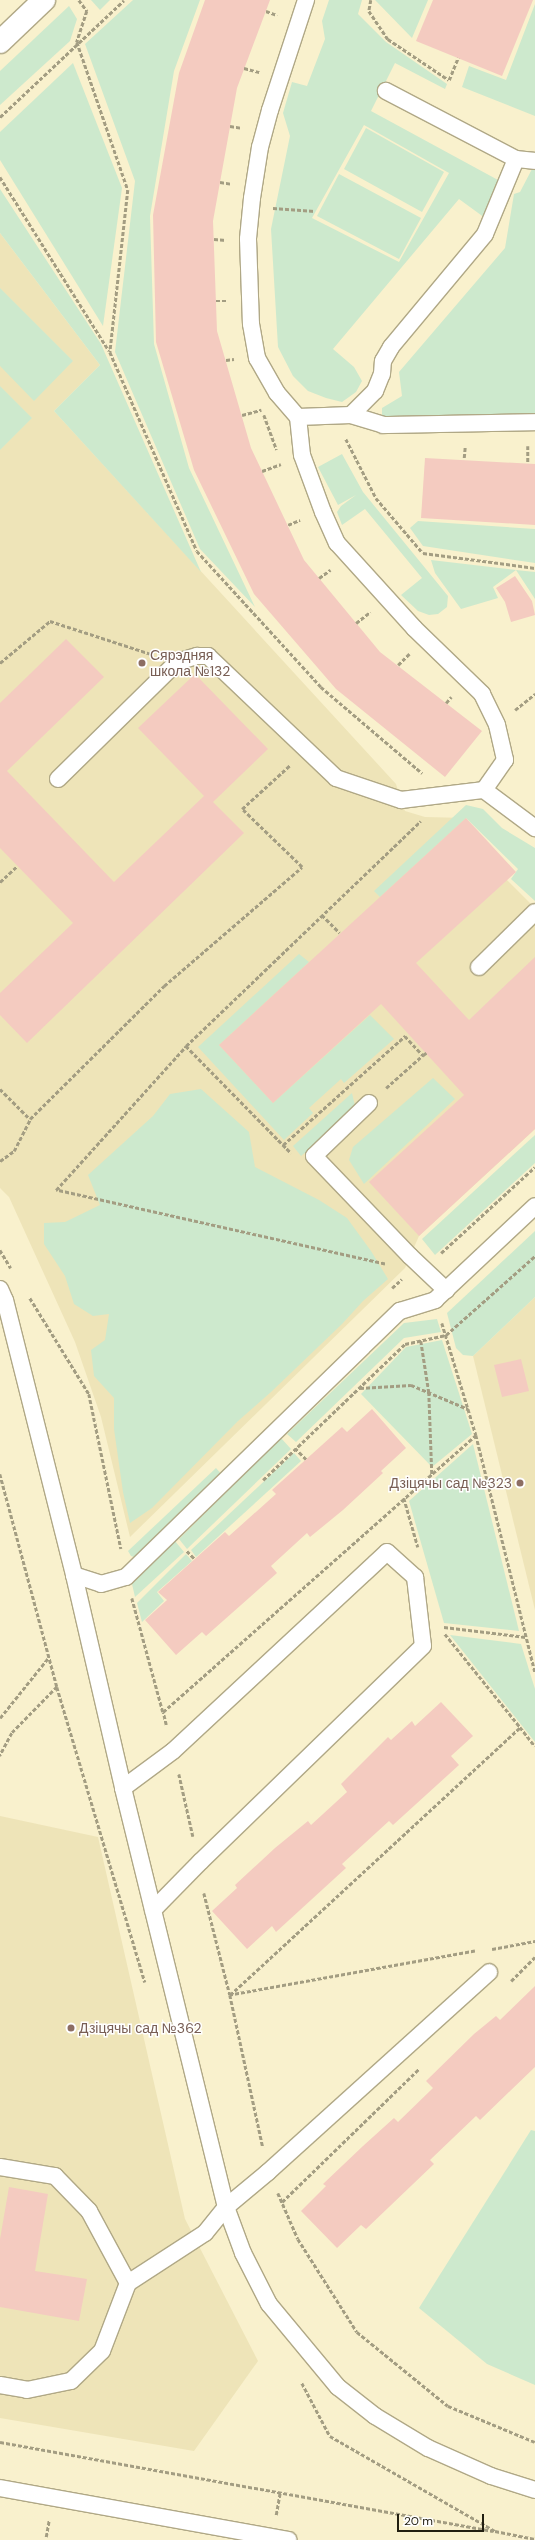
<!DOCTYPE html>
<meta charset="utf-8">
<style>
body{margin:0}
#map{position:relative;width:535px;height:2540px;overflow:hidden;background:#f9f1cd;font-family:"DM Sans",sans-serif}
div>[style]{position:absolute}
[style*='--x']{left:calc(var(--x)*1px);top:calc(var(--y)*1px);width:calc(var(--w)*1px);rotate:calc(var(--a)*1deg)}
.built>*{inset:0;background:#eee4b8}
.green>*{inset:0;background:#cde9cd}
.building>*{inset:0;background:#f4cbc0}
.path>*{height:2.5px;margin-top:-1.25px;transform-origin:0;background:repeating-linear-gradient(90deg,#a39d82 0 4px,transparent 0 6px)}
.roads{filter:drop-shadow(1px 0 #b0a886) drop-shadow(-1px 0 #b0a886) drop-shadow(0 1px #b0a886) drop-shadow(0 -1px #b0a886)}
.service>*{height:16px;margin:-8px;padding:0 8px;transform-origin:8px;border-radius:8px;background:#fff}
.secondary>*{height:22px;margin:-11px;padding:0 11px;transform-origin:11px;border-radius:11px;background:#fff}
.dots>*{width:11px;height:11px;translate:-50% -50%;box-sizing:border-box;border:2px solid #fff;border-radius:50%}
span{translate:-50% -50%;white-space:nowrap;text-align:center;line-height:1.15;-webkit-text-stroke:3px #fff;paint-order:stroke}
.education-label{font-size:14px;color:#785e54}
.left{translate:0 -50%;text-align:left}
.right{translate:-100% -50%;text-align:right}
.scale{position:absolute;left:397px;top:2514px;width:87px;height:18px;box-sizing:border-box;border:2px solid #211e10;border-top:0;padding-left:5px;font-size:12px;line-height:14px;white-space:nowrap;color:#211e10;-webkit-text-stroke:3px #fff;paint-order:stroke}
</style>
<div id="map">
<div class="built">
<i style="clip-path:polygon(0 233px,100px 365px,54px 411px,396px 784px,405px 811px,425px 817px,466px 818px,507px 880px,535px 908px,535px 1129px,419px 1236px,405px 1268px,130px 1537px,101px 1417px,75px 1342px,9px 1197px,0 1188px)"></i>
<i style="clip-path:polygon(535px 1297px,535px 1610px,473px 1356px)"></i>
<i style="clip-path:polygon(0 1816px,98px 1837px,185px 2219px,258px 2361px,194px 2451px,0 2418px)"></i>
</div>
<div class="green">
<i style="clip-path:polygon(91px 0,110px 0,100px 10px)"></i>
<i style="clip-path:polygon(133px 0,200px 0,174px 71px,150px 216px,154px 344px,189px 468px,255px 607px,200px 549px,115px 352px,135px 181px,85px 44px)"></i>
<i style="clip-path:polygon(evenodd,329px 0,362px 0,358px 14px,386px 42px,447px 84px,445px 89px,395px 63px,371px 111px,498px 180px,485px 218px,459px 199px,333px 349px,354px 367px,362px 381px,356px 392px,342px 402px,326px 398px,308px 391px,293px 376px,278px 347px,271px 229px,290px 136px,283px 113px,292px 82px,307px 86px,325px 39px,322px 21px,329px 0,364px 125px,449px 173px,399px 262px,312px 218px,364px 125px)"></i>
<i style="clip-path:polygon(375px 0,428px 0,412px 38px)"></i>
<i style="clip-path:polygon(535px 4px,535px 116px,462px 87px,469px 66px,506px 80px)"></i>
<i style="clip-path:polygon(69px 6px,77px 19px,70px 41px,0 105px,0 71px)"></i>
<i style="clip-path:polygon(73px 63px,122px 188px,103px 326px,0 160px,0 132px)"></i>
<i style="clip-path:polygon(366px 128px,444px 172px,422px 212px,344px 169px)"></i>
<i style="clip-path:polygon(532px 169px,535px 170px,535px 414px,382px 419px,382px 408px,402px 396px,399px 372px,505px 248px,514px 194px,520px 192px)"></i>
<i style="clip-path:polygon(339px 174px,421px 218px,399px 259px,317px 216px)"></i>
<i style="clip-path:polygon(0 189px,101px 344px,201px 572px,54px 411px,100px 365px,0 233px)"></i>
<i style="clip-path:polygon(0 288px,73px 361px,34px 401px,0 366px)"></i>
<i style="clip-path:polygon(0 386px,32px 418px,0 450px)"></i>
<i style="clip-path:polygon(342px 454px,363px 492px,448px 596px,447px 607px,438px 614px,429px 615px,418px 611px,401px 595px,422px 578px,365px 509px,342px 525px,337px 512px,341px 506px,356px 495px,338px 505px,318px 467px)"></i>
<i style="clip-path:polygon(418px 521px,535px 529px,535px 563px,423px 546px,410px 528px)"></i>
<i style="clip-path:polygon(431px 560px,516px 570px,535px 572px,535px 599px,516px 570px,493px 587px,498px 598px,461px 609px,435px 573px)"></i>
<i style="clip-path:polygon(466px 805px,483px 809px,502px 828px,535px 848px,535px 901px,511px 879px,518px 869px,466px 818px,380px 897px,374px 891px)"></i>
<i style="clip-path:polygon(299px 954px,309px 962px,219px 1045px,273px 1103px,370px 1015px,394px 1039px,344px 1083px,341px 1079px,309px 1108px,313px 1113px,284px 1140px,198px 1047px)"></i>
<i style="clip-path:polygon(433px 1078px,455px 1099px,364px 1184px,349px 1160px,353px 1147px)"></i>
<i style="clip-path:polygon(201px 1089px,249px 1132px,255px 1167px,319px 1200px,347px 1218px,371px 1251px,388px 1279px,363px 1301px,342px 1324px,271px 1392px,238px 1421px,152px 1508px,130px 1523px,123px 1492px,114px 1429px,114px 1398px,94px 1376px,91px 1350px,105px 1340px,109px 1314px,93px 1316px,74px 1304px,65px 1276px,44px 1244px,44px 1223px,65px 1222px,100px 1205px,88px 1175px,153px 1116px,170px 1094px)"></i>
<i style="clip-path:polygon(352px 1093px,355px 1106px,349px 1116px,301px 1156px,293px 1146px)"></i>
<i style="clip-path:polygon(535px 1135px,535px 1163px,435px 1255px,422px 1239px)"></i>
<i style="clip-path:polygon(535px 1231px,535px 1297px,473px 1356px,463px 1355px,456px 1348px,447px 1313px)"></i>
<i style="clip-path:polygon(437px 1319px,441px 1332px,404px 1338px,296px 1442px,287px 1434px,404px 1323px)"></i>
<i style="clip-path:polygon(442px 1340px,472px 1434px,432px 1467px,361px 1394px,406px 1347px)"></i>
<i style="clip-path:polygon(281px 1438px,291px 1449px,187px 1549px,179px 1539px)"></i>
<i style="clip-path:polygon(473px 1444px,519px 1631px,444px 1623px,409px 1501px)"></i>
<i style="clip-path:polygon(294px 1453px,301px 1461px,196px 1557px,191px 1550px)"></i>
<i style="clip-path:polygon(216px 1468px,223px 1476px,137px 1558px,131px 1556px,128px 1551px)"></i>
<i style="clip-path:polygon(175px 1541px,184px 1552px,135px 1597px,132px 1584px)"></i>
<i style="clip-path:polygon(186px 1554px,192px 1561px,157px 1592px,164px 1601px,142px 1622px,137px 1603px)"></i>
<i style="clip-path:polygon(450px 1635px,521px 1644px,535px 1689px,535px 1742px)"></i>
<i style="clip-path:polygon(531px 2130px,535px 2131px,535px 2385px,487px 2364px,419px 2308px)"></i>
</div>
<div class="building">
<i style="clip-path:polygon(205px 0,270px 0,237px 88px,213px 221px,217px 331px,251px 448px,304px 560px,380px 652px,482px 731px,445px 777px,336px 689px,254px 594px,194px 470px,156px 342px,153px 215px,179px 73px)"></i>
<i style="clip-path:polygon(433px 0,533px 0,502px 76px,416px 41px)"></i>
<i style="clip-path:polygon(425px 458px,535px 464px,535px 525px,421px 518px)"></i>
<i style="clip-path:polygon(515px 576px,532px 601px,535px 615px,511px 622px,505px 602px,496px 588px)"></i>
<i style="clip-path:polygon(66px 639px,104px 677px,7px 771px,114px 882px,204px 796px,138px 728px,195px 674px,268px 749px,213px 802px,244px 833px,27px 1043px,0 1015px,0 993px,73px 923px,0 848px,0 703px)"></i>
<i style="clip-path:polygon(466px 818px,516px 872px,416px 963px,469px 1020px,535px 957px,535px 1129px,419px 1236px,369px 1182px,464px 1095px,381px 1004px,273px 1103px,219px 1045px)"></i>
<i style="clip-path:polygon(521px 1359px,529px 1391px,502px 1397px,494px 1365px)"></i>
<i style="clip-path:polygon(372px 1409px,406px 1448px,381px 1471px,383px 1473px,343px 1510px,310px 1537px,307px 1533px,271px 1566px,277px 1573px,206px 1636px,202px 1632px,176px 1655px,145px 1620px,167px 1600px,158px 1592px,225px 1532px,229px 1536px,276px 1494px,272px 1490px,342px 1427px,347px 1432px)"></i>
<i style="clip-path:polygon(441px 1702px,473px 1736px,451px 1756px,459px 1765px,393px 1825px,389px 1821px,342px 1864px,346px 1868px,276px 1932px,272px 1926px,247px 1949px,212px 1911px,237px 1888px,235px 1885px,275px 1848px,308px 1821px,311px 1825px,347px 1792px,341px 1784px,388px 1737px,391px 1740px,412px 1721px,415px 1726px)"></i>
<i style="clip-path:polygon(535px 1986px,535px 2067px,480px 2120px,476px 2116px,430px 2160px,434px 2164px,366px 2229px,361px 2225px,337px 2248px,301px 2211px,326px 2186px,323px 2184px,363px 2146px,394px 2118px,398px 2122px,433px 2088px,426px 2081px,474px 2034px,496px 2016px,500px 2020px)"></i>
<i style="clip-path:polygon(9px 2187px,48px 2194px,35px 2271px,87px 2279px,79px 2321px,0 2307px,0 2239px)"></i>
</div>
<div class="path">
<i style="--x:79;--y:0;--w:14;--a:54"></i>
<i style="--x:87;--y:11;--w:33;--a:108"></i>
<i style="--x:77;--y:42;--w:157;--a:71"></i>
<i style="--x:128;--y:190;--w:163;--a:96.3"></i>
<i style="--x:110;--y:352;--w:217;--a:66.4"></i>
<i style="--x:197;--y:551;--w:184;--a:47.6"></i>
<i style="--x:321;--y:687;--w:133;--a:40.4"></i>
<i style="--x:371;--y:0;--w:11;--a:100"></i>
<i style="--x:369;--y:11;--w:34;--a:56"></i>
<i style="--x:388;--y:39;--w:73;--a:33.9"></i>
<i style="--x:449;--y:80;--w:24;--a:-68"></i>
<i style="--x:266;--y:11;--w:12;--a:20"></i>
<i style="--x:244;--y:68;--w:16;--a:15"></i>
<i style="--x:0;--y:117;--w:170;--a:-43.3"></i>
<i style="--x:230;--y:126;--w:12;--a:9"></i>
<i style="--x:0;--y:177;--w:205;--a:57.9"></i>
<i style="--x:220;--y:182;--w:12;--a:9"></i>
<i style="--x:273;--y:208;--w:42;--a:4.1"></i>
<i style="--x:214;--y:239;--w:12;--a:5"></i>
<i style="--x:216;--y:301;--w:12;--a:0"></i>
<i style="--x:226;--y:360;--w:8;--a:-7"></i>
<i style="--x:242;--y:415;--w:20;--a:-15"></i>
<i style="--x:264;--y:415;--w:37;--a:70"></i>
<i style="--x:346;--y:439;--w:66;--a:63"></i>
<i style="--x:376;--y:498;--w:72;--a:49.5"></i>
<i style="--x:423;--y:553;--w:113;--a:7.6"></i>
<i style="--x:528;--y:446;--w:17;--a:90"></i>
<i style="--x:464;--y:458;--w:11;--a:-85"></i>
<i style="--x:262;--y:471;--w:20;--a:-20"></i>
<i style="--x:288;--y:525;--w:13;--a:-23"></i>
<i style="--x:319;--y:578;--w:14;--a:-36"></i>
<i style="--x:356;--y:623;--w:18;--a:-38"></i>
<i style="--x:0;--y:663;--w:65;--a:-40"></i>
<i style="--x:50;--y:621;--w:106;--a:18.1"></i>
<i style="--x:398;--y:665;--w:16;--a:-45"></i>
<i style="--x:446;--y:703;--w:8;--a:-50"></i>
<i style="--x:515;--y:710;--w:26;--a:-39"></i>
<i style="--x:0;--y:882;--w:23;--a:-43"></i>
<i style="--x:322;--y:915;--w:25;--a:45"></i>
<i style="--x:186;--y:1046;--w:150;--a:45.5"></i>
<i style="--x:386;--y:1088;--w:50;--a:-41.7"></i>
<i style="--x:0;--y:1089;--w:42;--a:45"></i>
<i style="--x:30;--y:1119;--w:189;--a:-44.8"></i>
<i style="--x:164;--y:986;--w:182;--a:-40.8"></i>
<i style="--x:302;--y:867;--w:83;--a:-136"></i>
<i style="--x:242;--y:809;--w:65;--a:-42.5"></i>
<i style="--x:283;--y:1145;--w:164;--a:-41.8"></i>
<i style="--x:405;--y:1036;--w:26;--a:47"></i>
<i style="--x:423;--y:1055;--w:4;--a:-34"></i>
<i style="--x:0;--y:1161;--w:17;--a:-36"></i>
<i style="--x:14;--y:1151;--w:36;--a:-63"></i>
<i style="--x:0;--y:1250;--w:21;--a:59"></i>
<i style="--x:441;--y:1253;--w:127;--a:-42.5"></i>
<i style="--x:385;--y:1264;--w:337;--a:-167.3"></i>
<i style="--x:56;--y:1190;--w:194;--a:-47.9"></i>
<i style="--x:186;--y:1046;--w:325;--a:-43.8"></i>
<i style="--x:392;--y:1288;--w:13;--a:-42"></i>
<i style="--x:30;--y:1298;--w:113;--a:58.4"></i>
<i style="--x:89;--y:1394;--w:158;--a:78.3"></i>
<i style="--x:442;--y:1323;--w:117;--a:73.1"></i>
<i style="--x:476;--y:1435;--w:244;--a:76"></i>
<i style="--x:421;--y:1341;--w:52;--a:81.1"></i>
<i style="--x:429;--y:1392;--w:82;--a:87.9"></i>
<i style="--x:360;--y:1388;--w:51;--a:-3.4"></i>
<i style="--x:411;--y:1385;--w:62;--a:22.8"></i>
<i style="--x:295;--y:1448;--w:16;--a:45"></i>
<i style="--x:0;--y:1474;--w:220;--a:75"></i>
<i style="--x:57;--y:1687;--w:64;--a:134.4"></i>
<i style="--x:12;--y:1733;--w:26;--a:118"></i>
<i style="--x:263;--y:1480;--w:197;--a:-43.8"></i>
<i style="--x:405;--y:1344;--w:42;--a:-12.4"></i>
<i style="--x:446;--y:1335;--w:119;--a:-41.6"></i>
<i style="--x:404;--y:1498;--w:51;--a:74.1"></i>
<i style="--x:187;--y:1551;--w:11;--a:45"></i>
<i style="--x:132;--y:1598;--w:118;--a:74.8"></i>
<i style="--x:444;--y:1627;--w:82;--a:7"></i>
<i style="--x:445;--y:1634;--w:119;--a:51.1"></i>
<i style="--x:57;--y:1687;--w:308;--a:73.4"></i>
<i style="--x:0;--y:1718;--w:77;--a:-51.3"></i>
<i style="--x:166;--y:1725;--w:13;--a:-103"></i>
<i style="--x:163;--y:1712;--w:418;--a:-41.5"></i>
<i style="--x:179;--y:1774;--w:64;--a:77.3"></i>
<i style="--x:204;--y:1893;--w:105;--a:75.7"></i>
<i style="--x:230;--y:1995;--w:156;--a:77.8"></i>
<i style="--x:492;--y:1949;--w:44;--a:-10.5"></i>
<i style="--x:475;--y:1951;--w:249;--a:169.8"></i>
<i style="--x:230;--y:1995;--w:395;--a:-42.7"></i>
<i style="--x:520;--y:1727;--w:24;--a:52"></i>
<i style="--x:511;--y:1981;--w:34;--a:-45"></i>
<i style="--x:278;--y:2193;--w:50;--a:66.5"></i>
<i style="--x:298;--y:2239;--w:110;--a:57.6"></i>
<i style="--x:357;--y:2332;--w:117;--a:39.1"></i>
<i style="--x:448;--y:2406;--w:94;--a:22.5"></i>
<i style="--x:282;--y:2202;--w:191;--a:-44.2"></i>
<i style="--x:302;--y:2383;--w:60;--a:62.2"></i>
<i style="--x:330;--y:2436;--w:190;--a:29.9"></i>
<i style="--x:495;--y:2531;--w:41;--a:11.3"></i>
<i style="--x:0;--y:2442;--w:501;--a:10.23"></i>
<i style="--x:276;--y:2515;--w:22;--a:-80"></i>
<i style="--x:46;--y:2537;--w:17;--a:-80"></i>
</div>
<div class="roads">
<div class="service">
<i style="--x:306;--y:0;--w:116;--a:108.1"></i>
<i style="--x:270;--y:110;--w:38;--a:105"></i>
<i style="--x:260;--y:147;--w:52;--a:98.9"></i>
<i style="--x:252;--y:198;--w:41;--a:95.6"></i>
<i style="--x:248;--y:239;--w:85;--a:88"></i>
<i style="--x:251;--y:324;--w:35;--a:80"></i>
<i style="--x:257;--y:358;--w:40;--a:60.3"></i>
<i style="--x:277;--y:393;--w:32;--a:49"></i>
<i style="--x:298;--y:417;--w:38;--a:84"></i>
<i style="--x:302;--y:455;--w:61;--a:69.8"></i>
<i style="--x:323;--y:512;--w:34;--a:66"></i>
<i style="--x:337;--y:543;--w:115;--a:47.8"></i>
<i style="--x:414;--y:628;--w:95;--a:44.1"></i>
<i style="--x:482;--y:694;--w:34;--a:64"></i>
<i style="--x:497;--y:725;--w:36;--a:77"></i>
<i style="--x:505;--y:760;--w:37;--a:125"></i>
<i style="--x:516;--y:159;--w:19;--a:6"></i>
<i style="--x:351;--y:415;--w:34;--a:-45"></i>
<i style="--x:375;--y:391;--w:18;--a:-68"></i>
<i style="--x:382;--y:374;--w:13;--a:-86"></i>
<i style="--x:383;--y:361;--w:16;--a:-60"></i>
<i style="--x:391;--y:347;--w:147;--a:-50.2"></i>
<i style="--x:485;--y:234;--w:81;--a:-67.5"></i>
<i style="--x:516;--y:159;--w:147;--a:-152.4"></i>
<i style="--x:298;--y:417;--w:53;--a:-2.2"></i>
<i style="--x:351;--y:415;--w:34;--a:17"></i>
<i style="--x:383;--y:425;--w:152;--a:-1.1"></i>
<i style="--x:58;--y:779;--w:167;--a:-44.5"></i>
<i style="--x:177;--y:662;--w:21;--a:-17"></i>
<i style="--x:197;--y:656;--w:11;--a:0"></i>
<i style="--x:208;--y:656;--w:177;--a:43.6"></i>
<i style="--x:336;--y:778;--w:69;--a:18.7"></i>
<i style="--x:401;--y:800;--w:84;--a:-6.9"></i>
<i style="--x:484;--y:790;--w:64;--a:36.7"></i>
<i style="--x:479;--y:967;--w:78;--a:-44.5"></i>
<i style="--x:369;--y:1103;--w:76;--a:136.1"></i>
<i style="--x:314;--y:1156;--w:139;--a:46.2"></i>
<i style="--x:410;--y:1256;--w:50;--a:43.4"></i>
<i style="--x:0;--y:1289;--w:12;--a:66"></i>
<i style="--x:5;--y:1300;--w:284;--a:75.9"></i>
<i style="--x:74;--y:1575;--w:219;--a:77"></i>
<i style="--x:123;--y:1788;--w:431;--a:76.2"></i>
<i style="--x:226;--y:2207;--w:49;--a:69.7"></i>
<i style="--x:243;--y:2253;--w:57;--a:63"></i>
<i style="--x:269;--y:2304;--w:108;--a:50.3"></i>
<i style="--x:338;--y:2387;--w:47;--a:38.1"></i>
<i style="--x:375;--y:2416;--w:62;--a:31.1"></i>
<i style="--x:428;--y:2448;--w:69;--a:24"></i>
<i style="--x:491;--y:2476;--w:46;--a:17.7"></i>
<i style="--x:74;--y:1575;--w:28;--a:18"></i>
<i style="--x:101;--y:1584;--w:26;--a:-16"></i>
<i style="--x:126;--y:1577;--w:382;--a:-44.2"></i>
<i style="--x:400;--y:1311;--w:37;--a:-17"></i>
<i style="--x:435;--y:1300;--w:137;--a:-43.2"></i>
<i style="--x:123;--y:1788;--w:62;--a:-36.5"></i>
<i style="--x:173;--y:1751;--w:292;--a:-42.9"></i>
<i style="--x:387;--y:1552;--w:38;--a:42"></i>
<i style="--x:415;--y:1577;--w:69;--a:83.4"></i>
<i style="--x:423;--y:1646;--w:310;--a:135.9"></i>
<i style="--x:200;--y:1862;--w:67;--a:134.4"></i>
<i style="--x:0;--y:2167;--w:56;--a:9.3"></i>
<i style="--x:55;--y:2176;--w:49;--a:45.8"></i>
<i style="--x:89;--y:2211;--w:82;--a:61.6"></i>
<i style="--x:0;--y:2385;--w:27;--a:10"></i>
<i style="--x:27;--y:2390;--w:45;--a:-11.6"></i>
<i style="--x:71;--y:2381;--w:43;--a:-44.1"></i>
<i style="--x:102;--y:2351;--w:73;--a:-69.1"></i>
<i style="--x:128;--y:2283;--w:92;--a:-33"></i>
<i style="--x:205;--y:2233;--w:33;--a:-51"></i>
<i style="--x:226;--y:2207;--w:55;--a:-39.8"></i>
<i style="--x:268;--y:2172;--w:298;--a:-42.1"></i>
<i style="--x:0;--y:2488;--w:293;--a:10.2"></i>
</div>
<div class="secondary">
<i style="--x:0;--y:42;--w:61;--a:-43.7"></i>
</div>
</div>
<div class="dots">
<i style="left:142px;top:663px;background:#8d6e63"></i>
<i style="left:520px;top:1483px;background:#8d6e63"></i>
<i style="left:71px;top:2028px;background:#8d6e63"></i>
</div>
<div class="education-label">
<span class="left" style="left:150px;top:663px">Сярэдняя<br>школа №132</span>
<span class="right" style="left:512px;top:1483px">Дзіцячы сад №323</span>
<span class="left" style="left:79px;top:2028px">Дзіцячы сад №362</span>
</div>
<div class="scale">20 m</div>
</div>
